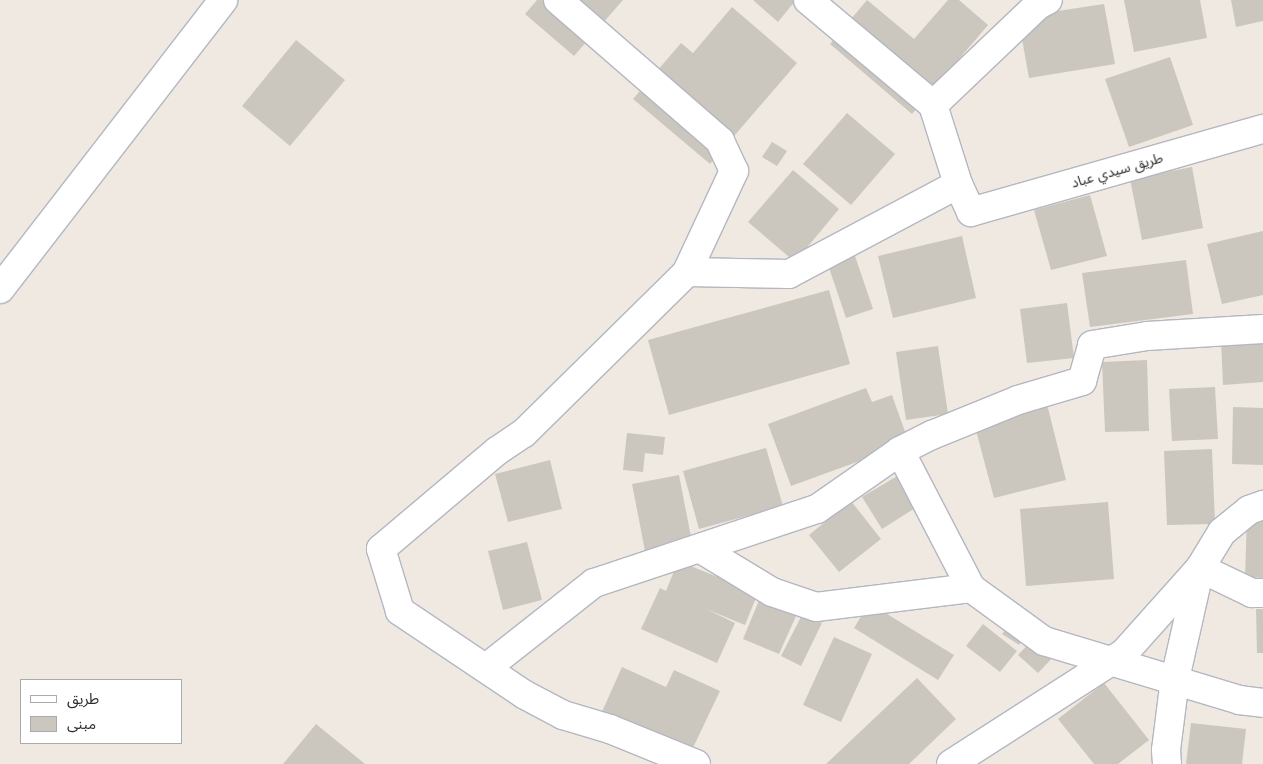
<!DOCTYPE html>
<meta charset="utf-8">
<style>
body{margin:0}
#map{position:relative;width:1263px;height:764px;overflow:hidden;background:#efe9e1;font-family:Arial,"Noto Sans Arabic",sans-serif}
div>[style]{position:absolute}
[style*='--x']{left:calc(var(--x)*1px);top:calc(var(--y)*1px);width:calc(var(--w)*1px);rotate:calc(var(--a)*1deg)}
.building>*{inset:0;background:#cbc7bf}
.roads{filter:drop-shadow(1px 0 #b4b7c1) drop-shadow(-1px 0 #b4b7c1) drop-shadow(0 1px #b4b7c1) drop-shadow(0 -1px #b4b7c1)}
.street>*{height:28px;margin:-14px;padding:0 14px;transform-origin:14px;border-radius:14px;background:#fff}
span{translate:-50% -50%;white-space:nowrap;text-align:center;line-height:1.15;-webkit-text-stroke:5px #fff;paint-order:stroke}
.street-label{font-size:14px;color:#2e2e2e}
.legend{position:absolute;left:20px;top:679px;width:162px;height:65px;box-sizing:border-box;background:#fff;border:1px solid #ababab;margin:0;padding:6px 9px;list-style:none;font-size:15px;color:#2e2e2e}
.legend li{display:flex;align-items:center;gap:10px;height:25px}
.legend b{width:25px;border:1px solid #ababab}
</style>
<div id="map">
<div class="building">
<i style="clip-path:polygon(537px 0,623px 0,574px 56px,525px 14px)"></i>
<i style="clip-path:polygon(753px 0,796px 0,778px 22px)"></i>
<i style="clip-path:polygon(867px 0,914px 39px,948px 0,959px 0,988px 25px,912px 114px,830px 44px)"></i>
<i style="clip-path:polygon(1124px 0,1200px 0,1207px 38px,1134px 52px)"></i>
<i style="clip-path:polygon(1231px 0,1263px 0,1263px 21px,1236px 27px)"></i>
<i style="clip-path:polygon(1104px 4px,1115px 64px,1029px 78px,1018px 17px)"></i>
<i style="clip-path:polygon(732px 7px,797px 63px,710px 164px,633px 99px,681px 43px,693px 53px)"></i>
<i style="clip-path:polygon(296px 40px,345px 80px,290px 146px,242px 106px)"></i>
<i style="clip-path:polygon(1170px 57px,1193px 125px,1129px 147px,1105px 79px)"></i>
<i style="clip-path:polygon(847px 113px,895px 154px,851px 205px,803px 164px)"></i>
<i style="clip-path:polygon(772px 142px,787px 151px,777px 166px,762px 157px)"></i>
<i style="clip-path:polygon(1192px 167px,1203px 228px,1142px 240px,1130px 179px)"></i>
<i style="clip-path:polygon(793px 170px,839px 209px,795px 262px,748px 222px)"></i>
<i style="clip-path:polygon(1090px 195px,1107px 256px,1051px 270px,1034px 210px)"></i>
<i style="clip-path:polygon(1263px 231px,1263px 295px,1222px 304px,1207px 244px)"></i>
<i style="clip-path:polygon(962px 236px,976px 298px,893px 318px,878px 256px)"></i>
<i style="clip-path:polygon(852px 247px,873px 309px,846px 318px,825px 256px)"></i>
<i style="clip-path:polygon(1186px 260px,1193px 314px,1090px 327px,1082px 273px)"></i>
<i style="clip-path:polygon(829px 290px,850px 364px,669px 415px,648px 340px)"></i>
<i style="clip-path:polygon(1067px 303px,1074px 358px,1027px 363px,1020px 309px)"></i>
<i style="clip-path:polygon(1263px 338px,1263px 382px,1223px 385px,1221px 340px)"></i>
<i style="clip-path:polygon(938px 346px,948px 414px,906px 420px,896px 352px)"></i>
<i style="clip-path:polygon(1147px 360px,1149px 431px,1105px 432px,1102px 362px)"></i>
<i style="clip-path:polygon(1215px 387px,1218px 439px,1172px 441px,1169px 389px)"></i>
<i style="clip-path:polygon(866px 388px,872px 402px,892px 395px,909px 443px,791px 486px,768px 424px)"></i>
<i style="clip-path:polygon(1047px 404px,1066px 480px,994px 498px,974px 423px)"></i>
<i style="clip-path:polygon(1233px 407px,1263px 408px,1263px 465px,1232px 464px)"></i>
<i style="clip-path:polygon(627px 433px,665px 437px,663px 455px,645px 453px,643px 472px,623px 470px)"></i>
<i style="clip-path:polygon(766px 448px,783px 506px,699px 529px,683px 471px)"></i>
<i style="clip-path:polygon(1212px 449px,1215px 524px,1167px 525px,1164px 451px)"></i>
<i style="clip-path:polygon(550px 460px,562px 509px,508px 522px,495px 474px)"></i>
<i style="clip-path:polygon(904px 472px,923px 503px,882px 529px,862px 497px)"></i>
<i style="clip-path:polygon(679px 475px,692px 542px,645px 551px,632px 484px)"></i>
<i style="clip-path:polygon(851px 501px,881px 539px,839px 572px,809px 535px)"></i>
<i style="clip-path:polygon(1108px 502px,1114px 579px,1026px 586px,1020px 509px)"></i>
<i style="clip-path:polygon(1247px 517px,1263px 517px,1263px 578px,1245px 577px)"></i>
<i style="clip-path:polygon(527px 542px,542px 600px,503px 610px,488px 551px)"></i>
<i style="clip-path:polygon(678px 561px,758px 593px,745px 625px,706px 609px,735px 623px,717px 663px,641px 629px,660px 588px,666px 591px)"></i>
<i style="clip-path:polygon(760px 598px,797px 614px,779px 654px,743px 639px)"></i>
<i style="clip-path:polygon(869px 603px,954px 655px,938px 680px,854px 628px)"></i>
<i style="clip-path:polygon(1256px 609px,1263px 609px,1263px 653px,1257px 653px)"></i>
<i style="clip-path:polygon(803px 613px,822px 623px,801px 666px,781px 656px)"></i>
<i style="clip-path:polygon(1011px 623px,1026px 634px,1019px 645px,1002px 634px)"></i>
<i style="clip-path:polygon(983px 624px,1017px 651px,1000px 672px,966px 646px)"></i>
<i style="clip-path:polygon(1036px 636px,1056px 654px,1038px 673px,1018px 655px)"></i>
<i style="clip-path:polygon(834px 637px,872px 654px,841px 722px,803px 705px)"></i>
<i style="clip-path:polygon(622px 667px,666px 687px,674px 670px,720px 691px,690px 754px,601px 714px)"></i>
<i style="clip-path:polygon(917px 678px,956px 719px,909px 764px,826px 764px)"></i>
<i style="clip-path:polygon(1104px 683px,1149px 740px,1118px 764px,1094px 764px,1058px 719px)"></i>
<i style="clip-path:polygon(1191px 723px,1246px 729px,1242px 764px,1186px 764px)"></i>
<i style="clip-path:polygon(316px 724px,365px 764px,283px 764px)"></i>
</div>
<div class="roads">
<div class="street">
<i style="--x:558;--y:0;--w:215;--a:41"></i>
<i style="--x:720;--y:141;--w:33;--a:65"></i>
<i style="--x:734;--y:171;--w:111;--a:115"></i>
<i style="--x:808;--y:0;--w:163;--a:40"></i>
<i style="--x:933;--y:105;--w:83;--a:72.4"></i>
<i style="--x:933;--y:105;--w:145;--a:-43.6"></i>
<i style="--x:1038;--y:5;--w:11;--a:-27"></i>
<i style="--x:0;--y:289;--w:365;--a:-52.3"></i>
<i style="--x:900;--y:451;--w:154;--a:62.6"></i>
<i style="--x:701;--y:549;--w:83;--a:31.2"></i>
<i style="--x:772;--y:592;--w:46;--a:18.8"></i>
<i style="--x:816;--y:607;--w:156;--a:-7"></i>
<i style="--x:971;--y:588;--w:90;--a:36"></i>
<i style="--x:1044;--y:641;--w:204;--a:16.8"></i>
<i style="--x:1239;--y:700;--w:24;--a:7"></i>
<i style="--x:486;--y:668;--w:137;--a:-38.2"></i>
<i style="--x:594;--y:583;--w:235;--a:-18.4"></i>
<i style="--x:817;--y:509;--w:101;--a:-34.9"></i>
<i style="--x:900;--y:451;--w:36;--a:-27"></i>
<i style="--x:932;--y:435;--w:93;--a:-22.1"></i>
<i style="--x:1018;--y:400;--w:67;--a:-16.5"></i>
<i style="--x:1082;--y:381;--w:37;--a:-74"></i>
<i style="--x:1092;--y:345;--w:56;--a:-9.3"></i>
<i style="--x:1147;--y:336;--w:116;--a:-3.5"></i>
<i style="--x:696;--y:764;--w:93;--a:-157.9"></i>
<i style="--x:610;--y:729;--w:49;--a:-163.4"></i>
<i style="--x:563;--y:715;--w:43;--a:-152.2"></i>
<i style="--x:525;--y:695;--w:151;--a:-146.1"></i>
<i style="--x:400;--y:611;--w:65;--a:-107"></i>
<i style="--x:381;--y:549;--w:152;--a:-40.2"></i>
<i style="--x:497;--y:451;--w:32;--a:-34"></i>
<i style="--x:524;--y:433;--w:229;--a:-44.6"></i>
<i style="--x:687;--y:272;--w:102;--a:1.1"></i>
<i style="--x:789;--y:274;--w:191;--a:-28"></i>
<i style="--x:958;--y:184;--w:31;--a:65"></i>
<i style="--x:971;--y:212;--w:304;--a:-15.9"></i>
<i style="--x:951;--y:764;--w:206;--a:-32.7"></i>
<i style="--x:1124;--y:653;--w:114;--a:-48.2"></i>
<i style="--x:1200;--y:568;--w:42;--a:-58.6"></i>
<i style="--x:1222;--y:532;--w:35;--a:-39"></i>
<i style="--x:1249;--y:510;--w:15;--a:-20"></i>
<i style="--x:1167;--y:764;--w:14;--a:-94"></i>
<i style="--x:1166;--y:750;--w:72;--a:-82.8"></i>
<i style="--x:1175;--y:679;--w:114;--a:-77.3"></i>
<i style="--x:1200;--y:568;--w:58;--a:25.7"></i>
<i style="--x:1252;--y:593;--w:11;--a:0"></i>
</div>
</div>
<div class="street-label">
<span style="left:1117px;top:170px;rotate:-16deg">طريق سيدي عباد</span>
</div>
<ul class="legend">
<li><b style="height:6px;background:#fff"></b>طريق</li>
<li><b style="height:14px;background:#cbc7bf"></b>مبنى</li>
</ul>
</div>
